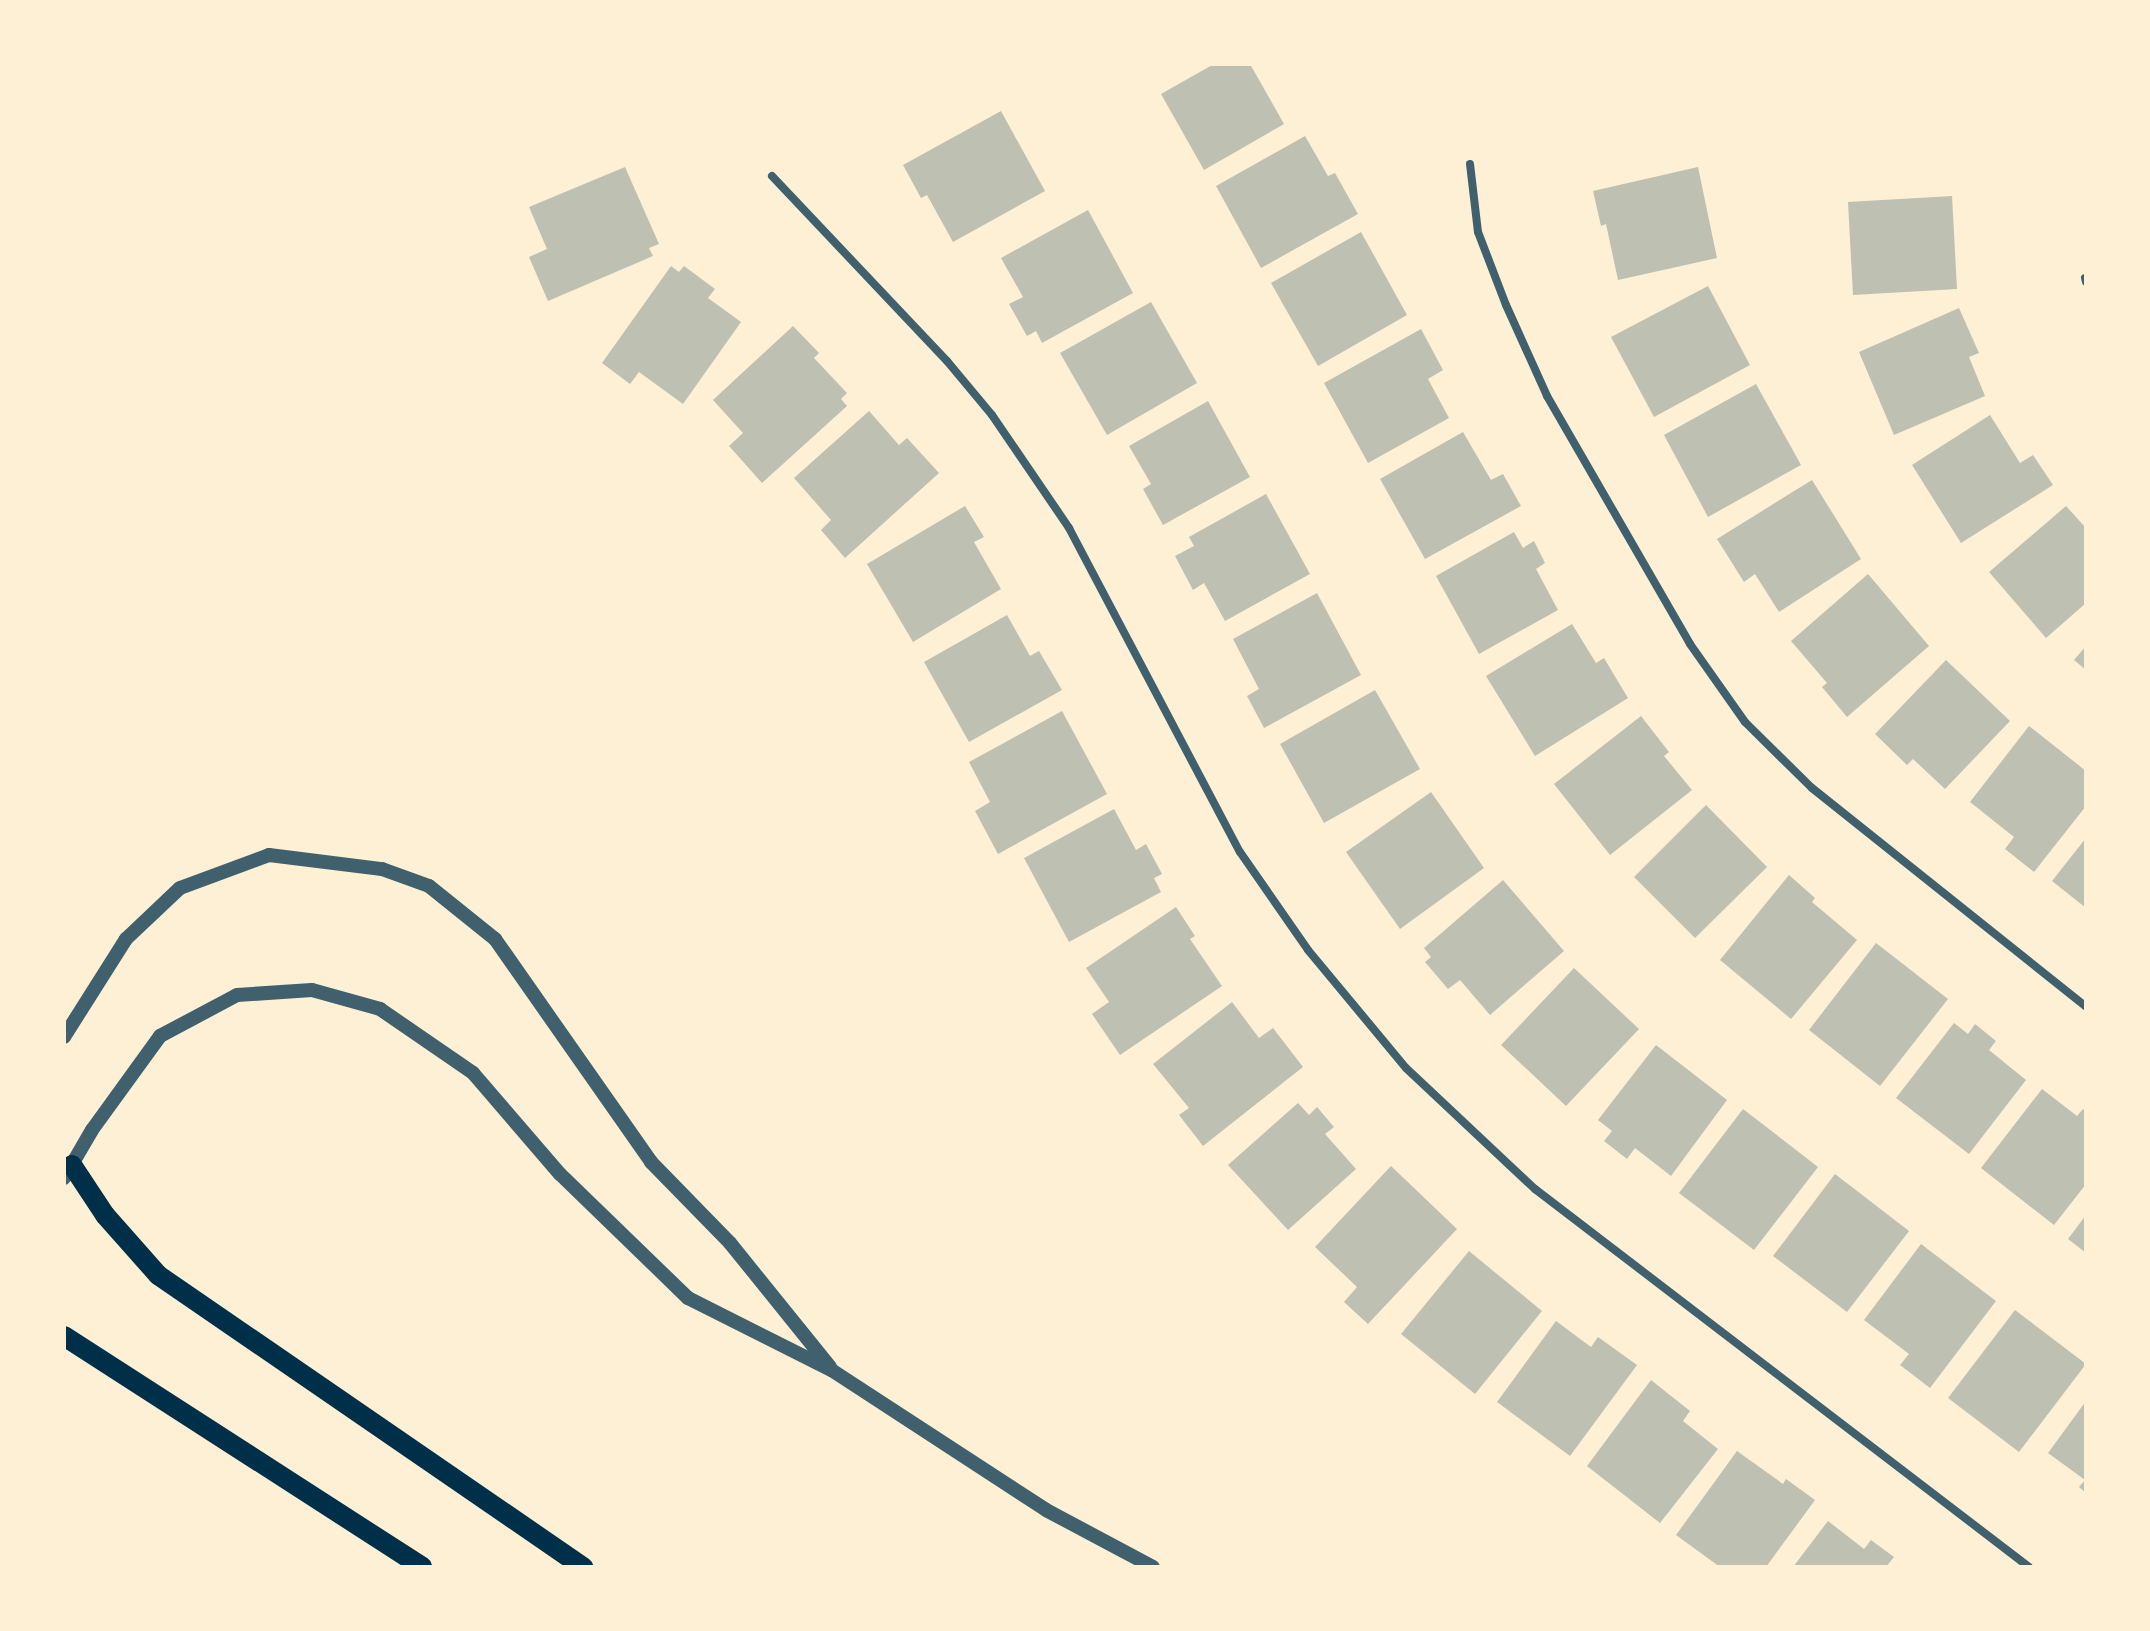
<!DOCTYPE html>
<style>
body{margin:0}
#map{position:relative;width:2150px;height:1631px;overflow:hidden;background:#fdf0d5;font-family:Raleway,sans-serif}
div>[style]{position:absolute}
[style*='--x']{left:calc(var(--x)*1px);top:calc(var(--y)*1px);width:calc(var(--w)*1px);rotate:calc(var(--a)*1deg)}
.building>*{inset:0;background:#bec0b2}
.minor>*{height:8px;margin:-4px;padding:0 4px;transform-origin:4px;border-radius:4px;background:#3f606c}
.tertiary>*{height:14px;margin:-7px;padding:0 7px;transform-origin:7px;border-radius:7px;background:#3f606c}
.primary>*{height:20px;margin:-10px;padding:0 10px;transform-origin:10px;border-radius:10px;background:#003049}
span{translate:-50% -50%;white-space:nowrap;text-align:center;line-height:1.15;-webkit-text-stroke:6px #fdf0d5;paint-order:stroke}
.frame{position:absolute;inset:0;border:66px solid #fdf0d5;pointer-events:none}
</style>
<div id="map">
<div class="building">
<i style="clip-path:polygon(1214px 64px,1250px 64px,1284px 124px,1204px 170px,1161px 94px)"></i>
<i style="clip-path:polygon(1001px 111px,1045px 191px,953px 242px,927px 195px,921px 198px,903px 165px)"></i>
<i style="clip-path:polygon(1305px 136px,1328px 176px,1335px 173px,1358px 214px,1261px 268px,1216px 186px)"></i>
<i style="clip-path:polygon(625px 167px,659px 244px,649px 248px,653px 256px,548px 301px,529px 257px,547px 249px,529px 207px)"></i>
<i style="clip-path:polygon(1698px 167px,1717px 258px,1618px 280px,1606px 224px,1601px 226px,1593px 191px)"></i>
<i style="clip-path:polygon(1952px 196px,1957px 289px,1853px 295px,1848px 202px)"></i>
<i style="clip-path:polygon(1088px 210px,1133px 293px,1042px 343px,1036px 331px,1027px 336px,1009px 304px,1023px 297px,1001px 258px)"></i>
<i style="clip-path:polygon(1361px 232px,1407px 315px,1318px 366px,1271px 283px)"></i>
<i style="clip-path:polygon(671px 266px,679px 272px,684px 266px,715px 289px,708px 298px,741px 322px,683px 404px,639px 372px,630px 384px,602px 363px)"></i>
<i style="clip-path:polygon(1708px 286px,1750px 365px,1654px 417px,1611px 337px)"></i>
<i style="clip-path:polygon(1151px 302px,1197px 383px,1107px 435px,1060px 353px)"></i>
<i style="clip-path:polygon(1959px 308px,1979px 353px,1969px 357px,1985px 396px,1894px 435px,1859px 352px)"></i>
<i style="clip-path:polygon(793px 326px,819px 353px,814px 358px,847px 393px,841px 399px,847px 406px,762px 483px,729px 446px,743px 433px,713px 400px)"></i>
<i style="clip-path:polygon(1421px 329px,1443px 370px,1428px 379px,1449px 418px,1368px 463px,1324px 383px)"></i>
<i style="clip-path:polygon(1756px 384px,1801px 465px,1708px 517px,1664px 435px)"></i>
<i style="clip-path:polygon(1208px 401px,1250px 477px,1163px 525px,1143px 489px,1151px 484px,1129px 446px)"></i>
<i style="clip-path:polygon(869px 411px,899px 445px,907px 438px,939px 473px,845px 558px,821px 530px,831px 520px,794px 478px)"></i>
<i style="clip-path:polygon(1990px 415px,2020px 463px,2033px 455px,2053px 485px,1961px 543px,1912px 465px)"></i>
<i style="clip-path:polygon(1463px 432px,1491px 480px,1503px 474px,1521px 506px,1425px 559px,1380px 479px)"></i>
<i style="clip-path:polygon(1812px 480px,1861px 559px,1779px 612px,1755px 574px,1744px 582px,1717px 539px)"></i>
<i style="clip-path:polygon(1266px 494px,1310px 574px,1225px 621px,1204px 583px,1193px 590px,1175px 556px,1194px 546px,1189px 537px)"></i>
<i style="clip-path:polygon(965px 506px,984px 537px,974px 542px,1001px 589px,913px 642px,867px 564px)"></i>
<i style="clip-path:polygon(2066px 506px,2086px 528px,2086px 603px,2046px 638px,1989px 572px)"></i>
<i style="clip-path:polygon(1514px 532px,1523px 548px,1534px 541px,1545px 563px,1536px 569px,1558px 610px,1479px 654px,1436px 576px)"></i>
<i style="clip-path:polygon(1868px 574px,1929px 646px,1847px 717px,1822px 687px,1827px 683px,1791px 641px)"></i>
<i style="clip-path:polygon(1317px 593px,1361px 675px,1264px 728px,1247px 696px,1259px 689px,1233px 639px)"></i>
<i style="clip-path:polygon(1007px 615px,1030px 656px,1039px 651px,1062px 690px,969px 742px,924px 662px)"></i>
<i style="clip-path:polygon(1572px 624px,1596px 663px,1604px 658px,1628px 698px,1535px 756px,1486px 676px)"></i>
<i style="clip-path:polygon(2086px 646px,2086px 670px,2074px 660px)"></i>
<i style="clip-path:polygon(1946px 660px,2010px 721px,1945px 789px,1913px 759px,1907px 765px,1875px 734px)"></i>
<i style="clip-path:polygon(1375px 690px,1420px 769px,1324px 823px,1280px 744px)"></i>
<i style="clip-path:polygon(1062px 711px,1107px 794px,998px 854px,975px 811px,990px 802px,969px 762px)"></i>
<i style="clip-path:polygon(1641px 716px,1669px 752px,1664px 756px,1692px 790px,1610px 855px,1554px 784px)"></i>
<i style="clip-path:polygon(2029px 726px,2086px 771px,2086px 806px,2034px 872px,2005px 849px,2014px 837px,1970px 802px)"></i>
<i style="clip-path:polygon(1431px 792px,1484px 868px,1400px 929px,1346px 852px)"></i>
<i style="clip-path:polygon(1706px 805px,1767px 867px,1695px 938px,1634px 877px)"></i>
<i style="clip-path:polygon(1114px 809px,1136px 850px,1146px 844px,1162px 874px,1154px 878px,1161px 892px,1069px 942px,1024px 858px)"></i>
<i style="clip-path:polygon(2086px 838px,2086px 908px,2052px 881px)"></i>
<i style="clip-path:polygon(1789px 875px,1815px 898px,1812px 902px,1857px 940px,1791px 1019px,1720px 960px)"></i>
<i style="clip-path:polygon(1503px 880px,1564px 951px,1490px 1015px,1460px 980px,1448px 989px,1425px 962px,1431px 957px,1424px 948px)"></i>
<i style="clip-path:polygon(1176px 907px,1195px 936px,1190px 939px,1222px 986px,1120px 1055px,1092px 1014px,1109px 1002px,1086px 968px)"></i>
<i style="clip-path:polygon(1876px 943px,1948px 999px,1880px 1086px,1809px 1030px)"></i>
<i style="clip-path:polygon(1574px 968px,1639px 1029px,1566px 1106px,1501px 1045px)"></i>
<i style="clip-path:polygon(1232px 1002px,1259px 1038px,1273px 1028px,1303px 1067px,1203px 1146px,1179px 1115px,1189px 1108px,1153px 1064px)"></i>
<i style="clip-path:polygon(1954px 1023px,1968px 1034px,1975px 1024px,1996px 1041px,1989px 1050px,2026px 1080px,1969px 1154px,1896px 1098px)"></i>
<i style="clip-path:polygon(1656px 1045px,1727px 1100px,1671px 1176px,1635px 1148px,1627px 1159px,1604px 1141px,1612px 1131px,1598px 1120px)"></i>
<i style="clip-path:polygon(2042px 1089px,2077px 1116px,2083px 1109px,2086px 1111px,2086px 1184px,2054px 1225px,1981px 1168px)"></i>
<i style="clip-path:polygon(1298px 1103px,1309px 1115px,1317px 1107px,1334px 1127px,1325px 1134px,1356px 1169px,1288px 1230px,1228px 1165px)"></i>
<i style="clip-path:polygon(1743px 1109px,1818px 1167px,1754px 1250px,1679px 1193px)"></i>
<i style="clip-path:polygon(1391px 1166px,1457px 1229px,1368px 1324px,1344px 1302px,1357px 1287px,1315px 1247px)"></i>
<i style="clip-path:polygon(1835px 1174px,1909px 1231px,1847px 1312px,1773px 1256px)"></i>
<i style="clip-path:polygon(2086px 1215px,2086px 1253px,2068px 1239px)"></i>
<i style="clip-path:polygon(1921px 1244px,1996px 1301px,1930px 1388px,1900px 1365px,1909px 1354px,1864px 1320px)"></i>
<i style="clip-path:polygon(1469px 1251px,1542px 1311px,1475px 1394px,1401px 1334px)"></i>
<i style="clip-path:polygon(2015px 1310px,2086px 1364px,2019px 1452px,1948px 1398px)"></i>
<i style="clip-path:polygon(1556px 1321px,1591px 1347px,1598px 1337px,1637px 1365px,1570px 1456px,1497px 1402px)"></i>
<i style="clip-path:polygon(1651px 1380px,1690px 1411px,1683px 1421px,1718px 1449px,1660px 1523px,1587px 1466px)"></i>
<i style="clip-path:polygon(2086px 1401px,2086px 1493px,2079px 1487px,2085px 1480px,2048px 1453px)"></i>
<i style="clip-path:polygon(1737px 1451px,1783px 1484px,1786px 1479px,1815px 1500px,1766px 1567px,1720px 1567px,1676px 1535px)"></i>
<i style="clip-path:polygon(1828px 1521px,1864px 1549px,1871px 1540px,1894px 1557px,1886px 1567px,1793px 1567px)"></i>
</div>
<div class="minor">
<i style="--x:1470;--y:164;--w:68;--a:83.3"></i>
<i style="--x:1478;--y:232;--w:78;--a:69"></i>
<i style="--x:1506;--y:305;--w:100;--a:65.7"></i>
<i style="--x:1547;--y:396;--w:286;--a:60"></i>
<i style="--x:1690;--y:644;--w:95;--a:54.8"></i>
<i style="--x:1745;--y:722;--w:94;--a:44.6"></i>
<i style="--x:1812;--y:788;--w:351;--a:38.6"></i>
<i style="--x:772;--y:176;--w:255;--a:46.6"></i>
<i style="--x:947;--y:361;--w:70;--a:50.2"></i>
<i style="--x:992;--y:415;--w:137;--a:55.7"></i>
<i style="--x:1069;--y:528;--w:366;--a:62.2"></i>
<i style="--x:1240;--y:852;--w:119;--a:55.2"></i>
<i style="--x:1308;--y:950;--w:153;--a:50.3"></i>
<i style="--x:1406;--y:1068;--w:177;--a:43.2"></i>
<i style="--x:1535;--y:1189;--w:622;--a:37.42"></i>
<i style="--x:2085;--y:278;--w:4;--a:76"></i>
</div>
<div class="tertiary">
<i style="--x:64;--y:1037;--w:116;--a:-57.7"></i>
<i style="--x:126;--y:939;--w:74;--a:-43.4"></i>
<i style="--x:180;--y:888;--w:95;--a:-20.3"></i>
<i style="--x:269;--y:855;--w:114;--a:7.1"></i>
<i style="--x:382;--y:869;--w:50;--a:19.9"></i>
<i style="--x:429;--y:886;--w:85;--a:38.8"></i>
<i style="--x:495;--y:939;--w:272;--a:55"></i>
<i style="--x:651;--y:1162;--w:113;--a:45.7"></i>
<i style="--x:730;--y:1243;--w:159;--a:51.1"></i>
<i style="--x:64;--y:1178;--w:56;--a:-59.7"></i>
<i style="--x:92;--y:1130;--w:116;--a:-54.1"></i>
<i style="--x:160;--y:1036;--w:87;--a:-28"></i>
<i style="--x:237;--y:995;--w:75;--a:-3.8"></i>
<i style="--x:312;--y:990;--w:71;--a:15.6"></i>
<i style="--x:380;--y:1009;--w:113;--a:34.5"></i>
<i style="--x:473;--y:1073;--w:133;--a:49.3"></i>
<i style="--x:560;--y:1174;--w:178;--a:44.1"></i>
<i style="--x:688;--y:1298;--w:162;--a:26.7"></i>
<i style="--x:833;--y:1371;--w:254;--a:33.1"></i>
<i style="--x:1046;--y:1510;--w:121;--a:28"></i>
</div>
<div class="primary">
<i style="--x:72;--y:1165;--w:60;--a:56.6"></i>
<i style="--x:105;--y:1215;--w:80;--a:48.5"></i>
<i style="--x:158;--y:1275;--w:516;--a:34.49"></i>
<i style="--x:64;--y:1336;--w:426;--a:32.8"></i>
</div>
<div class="frame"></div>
</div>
